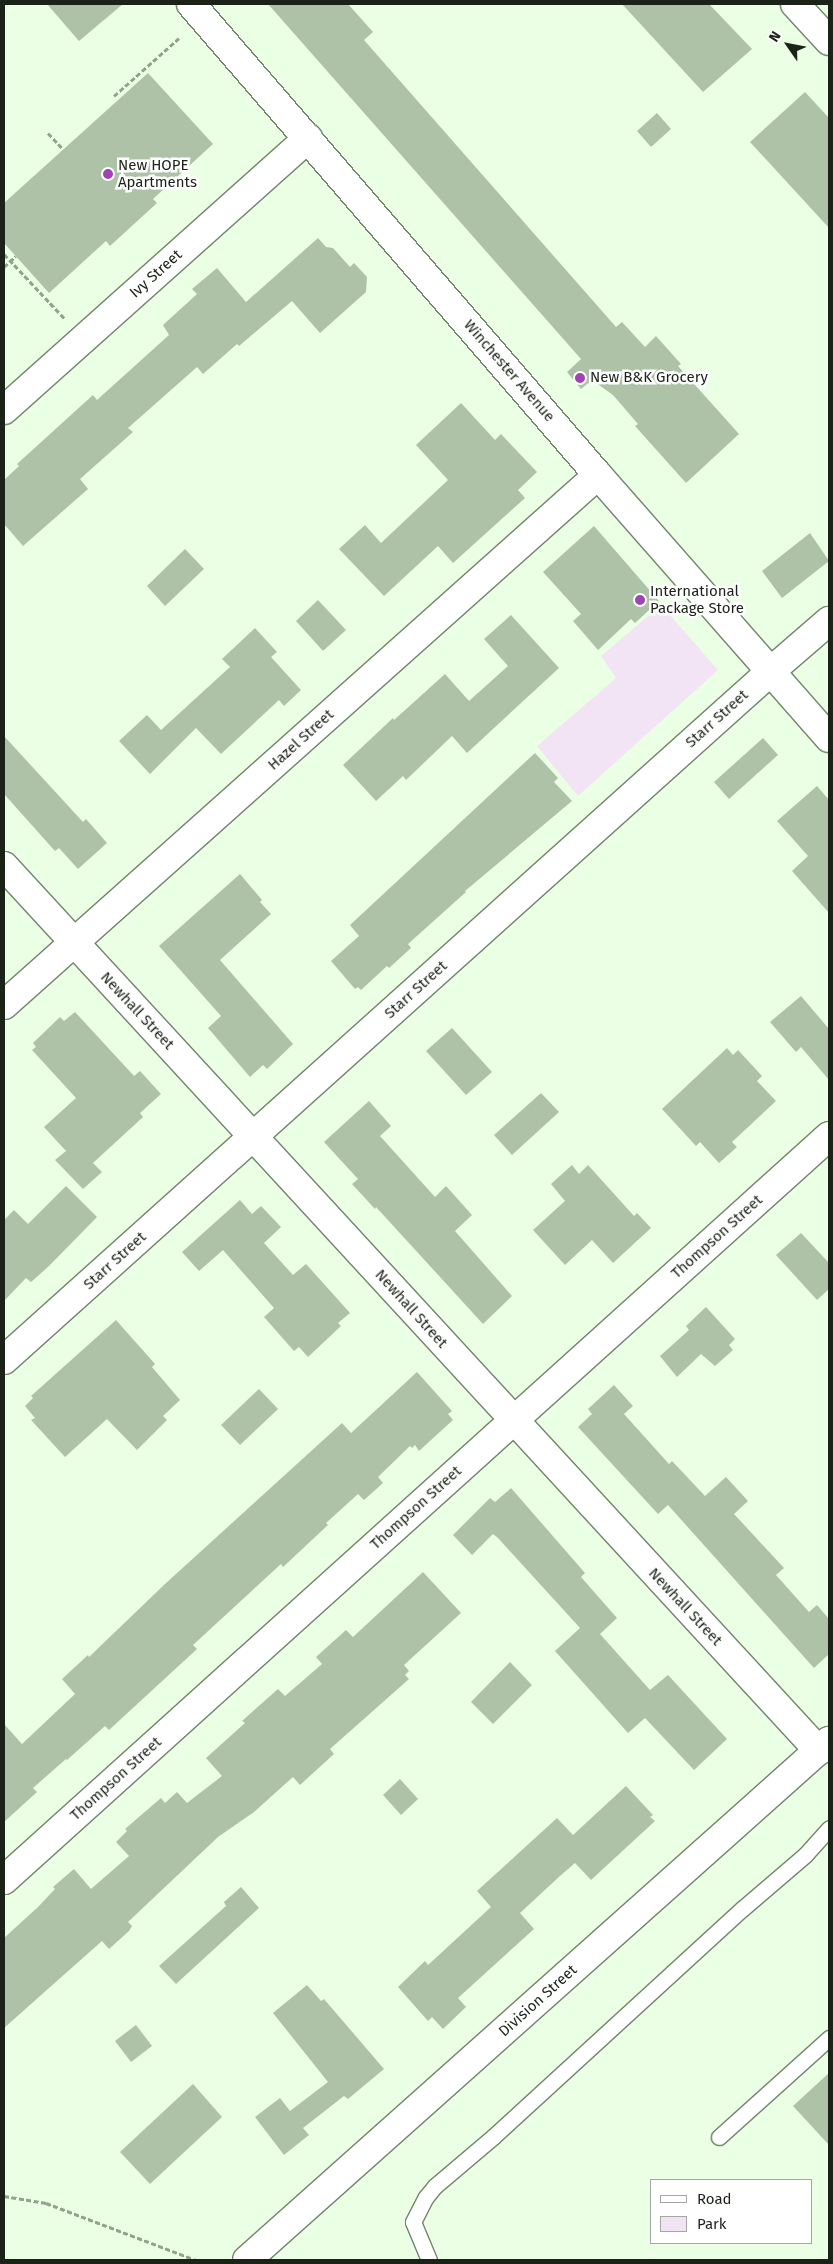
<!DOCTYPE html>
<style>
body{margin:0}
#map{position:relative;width:833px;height:2264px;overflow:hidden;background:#eaffe4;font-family:"Fira Sans",sans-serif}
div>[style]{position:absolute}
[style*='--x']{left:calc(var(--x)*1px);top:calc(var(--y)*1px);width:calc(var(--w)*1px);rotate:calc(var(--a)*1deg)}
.green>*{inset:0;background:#f3e4f5}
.building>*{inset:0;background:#aec2a7}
.path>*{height:3px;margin-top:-1.5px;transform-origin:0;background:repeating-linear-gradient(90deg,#93a28e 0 5px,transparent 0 7.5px)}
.roads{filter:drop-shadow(1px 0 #73856d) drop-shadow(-1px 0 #73856d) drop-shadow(0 1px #73856d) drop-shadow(0 -1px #73856d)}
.lane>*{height:15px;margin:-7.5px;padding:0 7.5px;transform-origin:7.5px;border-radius:7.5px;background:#fff}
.street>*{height:28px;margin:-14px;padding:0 14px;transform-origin:14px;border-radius:14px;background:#fff}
.secondary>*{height:28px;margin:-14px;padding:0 14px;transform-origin:14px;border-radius:14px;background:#fff}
.dots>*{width:14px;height:14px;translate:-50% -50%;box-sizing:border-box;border:2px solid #fff;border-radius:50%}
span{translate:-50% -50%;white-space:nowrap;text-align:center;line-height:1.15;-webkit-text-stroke:5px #fff;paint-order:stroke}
.poi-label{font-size:15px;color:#1b2218}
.left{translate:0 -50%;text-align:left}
.street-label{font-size:15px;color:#1b2218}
.frame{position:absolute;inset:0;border:5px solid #1b2218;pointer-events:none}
.legend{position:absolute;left:650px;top:2179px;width:162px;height:65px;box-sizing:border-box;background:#fff;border:1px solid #a4a7a3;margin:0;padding:6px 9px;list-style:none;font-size:15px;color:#1b2218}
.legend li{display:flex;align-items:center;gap:10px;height:25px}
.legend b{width:25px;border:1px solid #a4a7a3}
.north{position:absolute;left:763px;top:20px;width:50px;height:50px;-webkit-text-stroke:4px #fff;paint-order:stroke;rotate:303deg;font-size:14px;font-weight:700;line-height:20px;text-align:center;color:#1b2218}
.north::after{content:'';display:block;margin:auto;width:18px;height:22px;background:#1b2218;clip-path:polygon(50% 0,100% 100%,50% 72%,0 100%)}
</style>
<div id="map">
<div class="green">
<i style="clip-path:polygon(661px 605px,718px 670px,578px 796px,537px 746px,616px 678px,601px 656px)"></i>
</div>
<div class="building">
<i style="clip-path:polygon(47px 4px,123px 4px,79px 41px)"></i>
<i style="clip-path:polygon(268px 4px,348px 4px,373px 32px,364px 40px,616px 327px,622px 322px,645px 347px,656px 336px,681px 364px,678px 366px,739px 434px,686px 483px,635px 426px,638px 424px,613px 395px,592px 380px,581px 389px,567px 372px,581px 359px)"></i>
<i style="clip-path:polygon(622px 4px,709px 4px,752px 49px,703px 92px)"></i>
<i style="clip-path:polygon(148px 73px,213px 144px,153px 199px,157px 203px,110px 246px,106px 241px,49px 293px,4px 243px,4px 203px)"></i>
<i style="clip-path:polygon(805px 92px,829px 118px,829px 228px,750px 142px)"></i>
<i style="clip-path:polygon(657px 113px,671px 129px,651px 147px,637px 131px)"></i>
<i style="clip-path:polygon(318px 238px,326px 247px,333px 248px,350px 267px,354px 263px,367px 277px,366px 292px,320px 333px,292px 301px,239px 346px,237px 344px,203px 374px,197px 367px,128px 428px,133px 432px,80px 479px,88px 489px,23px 546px,4px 524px,4px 480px,19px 466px,17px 464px,93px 395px,97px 400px,169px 335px,163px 325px,197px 294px,192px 289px,217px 268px,246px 302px)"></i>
<i style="clip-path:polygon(461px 403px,495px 440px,501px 434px,537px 472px,518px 490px,525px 498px,453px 563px,438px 546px,384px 596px,339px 549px,365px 525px,381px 543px,448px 480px,416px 445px)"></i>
<i style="clip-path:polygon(594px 526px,659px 601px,635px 623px,631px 619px,598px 650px,573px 621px,581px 614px,543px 572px)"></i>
<i style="clip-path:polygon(810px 533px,829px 561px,782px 598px,762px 571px)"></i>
<i style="clip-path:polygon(185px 549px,204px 569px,165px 606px,147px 586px)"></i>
<i style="clip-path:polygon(318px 600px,346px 630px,323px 651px,296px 621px)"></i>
<i style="clip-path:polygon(511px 615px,559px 668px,467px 753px,452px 736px,406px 780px,403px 776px,376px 801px,343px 765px,393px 718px,394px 720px,445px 674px,469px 701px,508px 666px,484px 639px)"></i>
<i style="clip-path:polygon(255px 628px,277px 652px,271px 657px,301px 690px,284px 706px,279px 700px,221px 754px,196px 728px,150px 774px,119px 741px,147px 715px,161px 730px,230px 667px,222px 659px)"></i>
<i style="clip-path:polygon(4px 736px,83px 822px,86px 819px,107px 843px,78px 869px,59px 848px,55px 851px,4px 794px)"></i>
<i style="clip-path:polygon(763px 738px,778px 755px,729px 799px,714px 782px)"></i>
<i style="clip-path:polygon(535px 753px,558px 778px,554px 782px,572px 801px,465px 891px,466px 892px,408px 944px,411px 948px,389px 968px,387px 966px,361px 990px,358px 987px,355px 989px,331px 961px,359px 936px,350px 925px)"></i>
<i style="clip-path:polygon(817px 786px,829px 800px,829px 913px,792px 871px,808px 856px,777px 821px)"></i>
<i style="clip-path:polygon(240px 874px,262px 900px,260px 902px,271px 914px,220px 960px,293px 1044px,267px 1069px,263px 1065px,250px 1077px,208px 1028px,221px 1016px,159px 946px)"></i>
<i style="clip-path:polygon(801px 996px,829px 1029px,829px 1080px,801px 1047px,796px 1052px,770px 1022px)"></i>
<i style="clip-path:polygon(75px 1012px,134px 1076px,140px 1071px,161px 1094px,140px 1113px,143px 1117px,93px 1163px,102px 1172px,83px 1189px,55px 1160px,66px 1151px,44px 1127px,76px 1098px,32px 1050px,36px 1047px,33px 1043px,60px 1017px,64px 1021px)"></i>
<i style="clip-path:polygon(452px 1028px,492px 1072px,466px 1095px,426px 1051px)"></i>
<i style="clip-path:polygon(727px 1048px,733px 1055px,738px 1050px,762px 1076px,757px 1081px,776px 1101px,732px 1142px,737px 1147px,719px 1163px,700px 1142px,696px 1146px,662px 1109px)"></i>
<i style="clip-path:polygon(541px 1093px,559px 1112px,512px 1155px,494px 1135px)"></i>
<i style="clip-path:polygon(369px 1101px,391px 1126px,380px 1136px,435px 1197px,446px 1186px,472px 1215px,455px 1231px,512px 1296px,483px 1324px,376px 1207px,375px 1209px,352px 1184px,358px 1179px,324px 1142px)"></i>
<i style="clip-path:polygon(572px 1165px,579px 1174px,588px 1165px,634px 1216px,637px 1213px,651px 1228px,613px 1263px,592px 1240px,565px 1265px,533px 1230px,565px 1201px,551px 1184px)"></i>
<i style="clip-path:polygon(66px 1186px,97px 1217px,49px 1266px,31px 1282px,26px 1278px,4px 1301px,4px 1220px,14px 1210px,28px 1224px)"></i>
<i style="clip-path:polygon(240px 1200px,252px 1214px,261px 1206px,281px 1227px,264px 1243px,293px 1275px,306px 1264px,350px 1313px,338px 1323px,341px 1326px,308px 1357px,299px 1347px,294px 1351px,264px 1317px,274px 1308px,223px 1250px,199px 1271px,182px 1252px)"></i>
<i style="clip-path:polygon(801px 1233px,829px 1263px,829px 1289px,817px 1300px,776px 1255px)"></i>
<i style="clip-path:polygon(706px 1307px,735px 1339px,729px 1345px,733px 1350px,715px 1366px,701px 1354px,677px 1377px,660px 1356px,689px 1330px,686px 1326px)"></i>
<i style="clip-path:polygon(116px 1320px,155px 1364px,152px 1367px,180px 1400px,163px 1416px,167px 1420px,137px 1450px,107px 1419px,65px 1457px,31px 1420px,35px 1418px,25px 1406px,33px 1398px,31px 1396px)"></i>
<i style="clip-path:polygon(417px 1372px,452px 1411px,448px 1414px,453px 1420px,419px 1451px,415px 1445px,412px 1448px,410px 1446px,378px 1477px,383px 1483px,364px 1500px,358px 1494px,326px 1523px,328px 1525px,283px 1567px,281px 1564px,193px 1645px,197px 1649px,109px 1730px,105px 1726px,67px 1760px,66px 1759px,33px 1788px,37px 1792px,4px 1822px,4px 1724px,22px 1744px,75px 1694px,62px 1679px,88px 1655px,89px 1657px,165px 1584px,342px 1423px,351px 1433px)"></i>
<i style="clip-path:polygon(614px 1385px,633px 1406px,624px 1414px,669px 1464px,672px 1461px,705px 1496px,726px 1477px,748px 1501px,734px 1514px,784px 1568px,776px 1575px,809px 1612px,817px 1605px,829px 1619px,829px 1654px,814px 1668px,668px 1505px,658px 1514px,578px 1427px,592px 1414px,588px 1409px)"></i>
<i style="clip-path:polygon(259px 1389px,278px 1409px,240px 1445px,221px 1425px)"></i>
<i style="clip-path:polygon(511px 1488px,585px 1573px,581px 1577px,617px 1618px,600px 1634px,650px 1690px,668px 1675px,727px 1739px,694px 1770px,645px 1718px,628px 1733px,555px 1651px,580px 1628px,498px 1538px,493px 1534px,472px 1555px,453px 1535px,490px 1498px,495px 1502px)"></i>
<i style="clip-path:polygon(423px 1572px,461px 1613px,404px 1665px,409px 1671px,405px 1675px,409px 1679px,330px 1749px,334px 1754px,300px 1785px,293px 1777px,254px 1812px,218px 1837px,128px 1922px,132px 1926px,129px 1931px,109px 1949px,102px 1941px,4px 2028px,4px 1938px,38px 1907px,55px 1889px,53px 1887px,74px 1869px,91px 1889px,129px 1856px,116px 1842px,127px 1831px,125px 1829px,161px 1798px,165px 1803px,177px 1792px,187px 1803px,222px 1776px,206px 1758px,245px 1723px,242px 1721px,278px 1689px,285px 1696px,322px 1664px,316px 1657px,346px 1630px,353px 1637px)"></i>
<i style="clip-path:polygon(510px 1662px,532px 1685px,493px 1724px,471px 1702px)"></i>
<i style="clip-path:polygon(400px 1779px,418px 1799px,401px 1815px,383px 1795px)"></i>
<i style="clip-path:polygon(626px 1786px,653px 1815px,650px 1817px,655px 1821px,591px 1880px,575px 1863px,560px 1876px,520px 1913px,534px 1929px,458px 1998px,466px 2007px,443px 2029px,432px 2017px,428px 2021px,398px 1987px,425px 1961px,428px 1965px,491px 1907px,477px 1891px,557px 1818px,573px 1835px)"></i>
<i style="clip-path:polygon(241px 1887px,259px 1908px,176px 1984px,159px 1966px,226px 1906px,224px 1902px)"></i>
<i style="clip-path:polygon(307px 1985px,321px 2001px,324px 1999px,384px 2069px,348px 2099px,344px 2096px,303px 2128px,309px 2135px,284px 2155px,255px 2117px,280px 2098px,290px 2111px,328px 2082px,273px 2013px)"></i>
<i style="clip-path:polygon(136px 2025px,152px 2046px,131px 2062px,115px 2041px)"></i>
<i style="clip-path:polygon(829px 2073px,829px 2145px,793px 2106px)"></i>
<i style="clip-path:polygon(193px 2084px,222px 2117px,150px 2184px,120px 2152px)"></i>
</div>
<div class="path">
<i style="--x:114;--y:96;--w:87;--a:-41.7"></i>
<i style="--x:48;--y:133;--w:22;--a:47"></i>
<i style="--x:4;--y:254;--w:88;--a:46.8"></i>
<i style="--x:4;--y:267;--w:16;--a:-43"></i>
<i style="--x:4;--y:2196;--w:43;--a:9.5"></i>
<i style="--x:46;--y:2203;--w:160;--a:20.8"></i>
</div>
<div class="roads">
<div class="lane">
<i style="--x:719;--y:2137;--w:148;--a:-42"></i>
<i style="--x:429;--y:2260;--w:41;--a:-112.8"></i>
<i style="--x:413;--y:2222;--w:28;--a:-63"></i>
<i style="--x:426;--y:2197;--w:14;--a:-51"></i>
<i style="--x:435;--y:2186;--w:77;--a:-40.3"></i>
<i style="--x:494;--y:2136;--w:336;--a:-42.5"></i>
<i style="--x:742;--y:1909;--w:83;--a:-40.6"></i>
<i style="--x:805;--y:1855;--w:36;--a:-48"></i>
</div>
<div class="street">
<i style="--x:795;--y:4;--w:50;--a:47.4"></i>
<i style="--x:4;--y:410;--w:408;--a:-41.8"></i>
<i style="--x:4;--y:866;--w:1203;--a:47.36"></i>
<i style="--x:4;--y:1005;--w:796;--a:-41.74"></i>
<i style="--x:4;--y:1360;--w:1031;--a:-41.93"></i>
<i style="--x:771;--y:671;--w:77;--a:-40.8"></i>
<i style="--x:4;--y:1880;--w:1111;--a:-42.04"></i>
</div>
<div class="secondary">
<i style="--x:191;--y:4;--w:622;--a:49.17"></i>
<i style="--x:598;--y:475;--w:350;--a:48.7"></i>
<i style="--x:247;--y:2260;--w:780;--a:-41.73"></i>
</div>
</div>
<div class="dots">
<i style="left:108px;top:174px;background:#9f45b1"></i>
<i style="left:580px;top:378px;background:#9f45b1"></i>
<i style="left:640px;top:600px;background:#9f45b1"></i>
</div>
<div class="poi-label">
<span class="left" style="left:118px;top:174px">New HOPE<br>Apartments</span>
<span class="left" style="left:590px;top:378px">New B&amp;K Grocery</span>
<span class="left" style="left:650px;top:600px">International<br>Package Store</span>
</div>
<div class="street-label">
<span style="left:156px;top:274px;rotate:-42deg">Ivy Street</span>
<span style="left:509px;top:371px;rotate:49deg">Winchester Avenue</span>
<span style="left:717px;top:719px;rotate:-42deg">Starr Street</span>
<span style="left:301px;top:740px;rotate:-42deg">Hazel Street</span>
<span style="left:416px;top:990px;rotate:-42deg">Starr Street</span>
<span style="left:137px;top:1011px;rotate:47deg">Newhall Street</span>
<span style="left:717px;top:1237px;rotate:-42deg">Thompson Street</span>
<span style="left:115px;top:1261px;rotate:-42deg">Starr Street</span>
<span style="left:411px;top:1309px;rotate:48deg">Newhall Street</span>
<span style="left:416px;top:1508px;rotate:-42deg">Thompson Street</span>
<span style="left:685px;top:1607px;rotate:47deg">Newhall Street</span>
<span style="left:116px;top:1779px;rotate:-42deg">Thompson Street</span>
<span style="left:538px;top:2001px;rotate:-42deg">Division Street</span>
</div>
<div class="frame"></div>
<ul class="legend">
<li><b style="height:6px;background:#fff"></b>Road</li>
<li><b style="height:14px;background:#f3e4f5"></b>Park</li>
</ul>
<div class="north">N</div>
</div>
